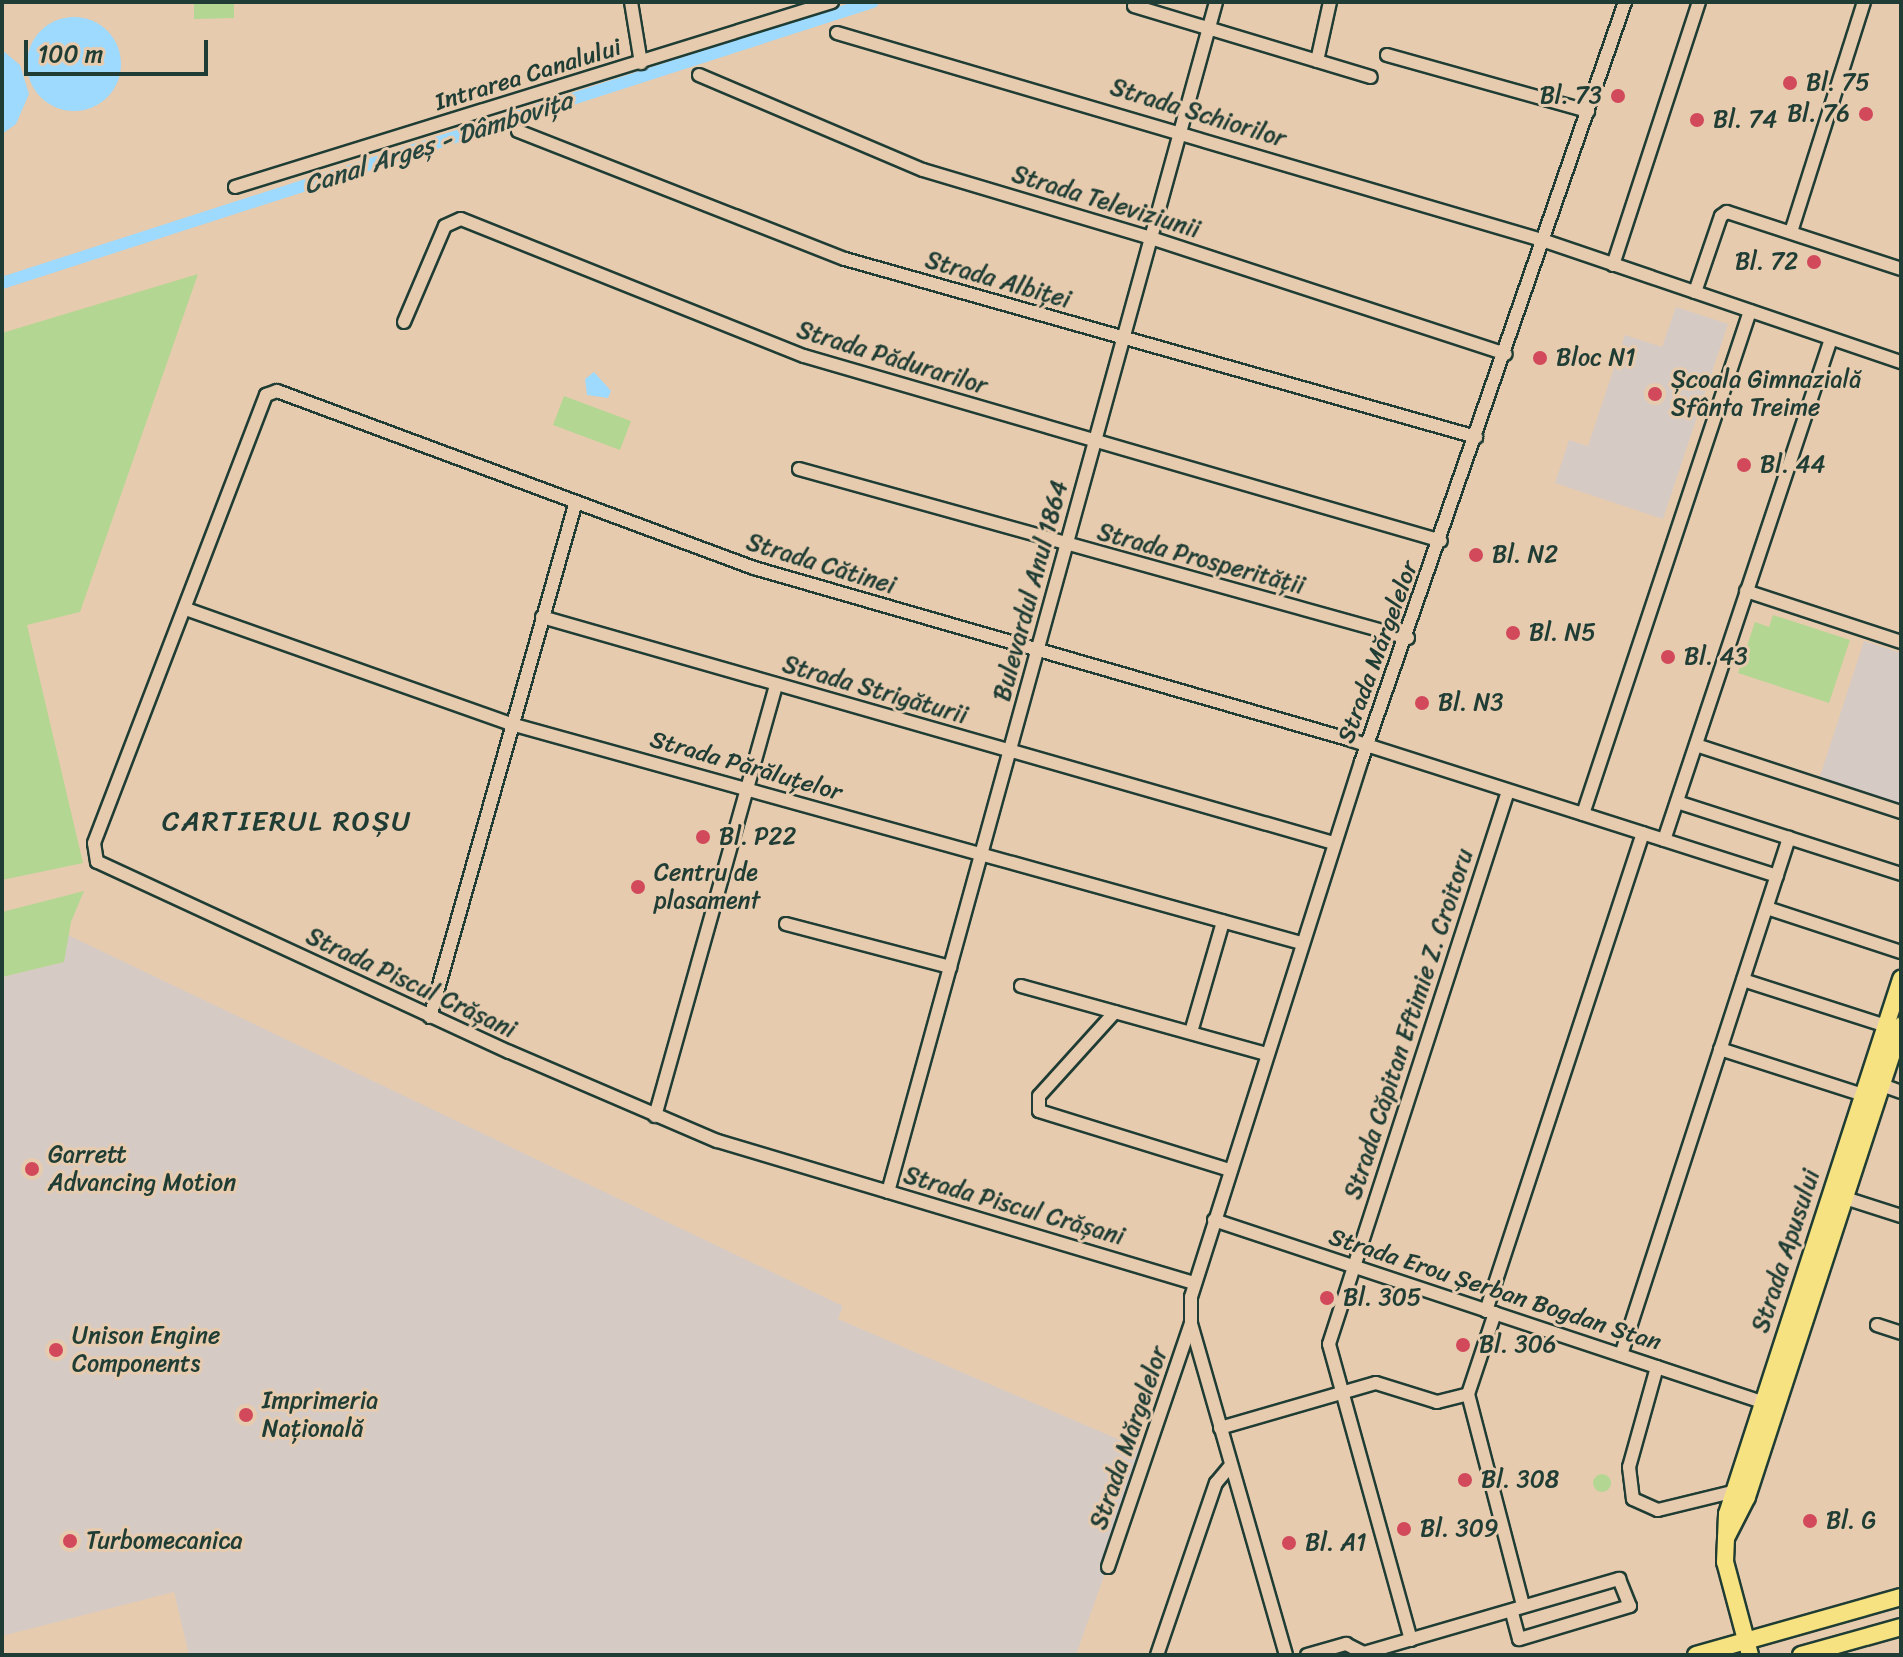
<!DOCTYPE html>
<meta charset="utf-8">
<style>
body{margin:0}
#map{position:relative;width:1903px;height:1657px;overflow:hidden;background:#e7cbae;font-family:Sriracha,sans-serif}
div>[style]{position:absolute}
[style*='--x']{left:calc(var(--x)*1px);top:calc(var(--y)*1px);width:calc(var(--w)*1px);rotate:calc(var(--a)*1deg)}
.built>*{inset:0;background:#d6cac4}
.green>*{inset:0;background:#b3d792}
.round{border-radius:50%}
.water>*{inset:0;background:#9ed9fe}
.canal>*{height:12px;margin:-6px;padding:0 6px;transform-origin:6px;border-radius:6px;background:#9ed9fe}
.roads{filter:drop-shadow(2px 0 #1f3d34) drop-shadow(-2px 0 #1f3d34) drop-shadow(0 2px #1f3d34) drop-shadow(0 -2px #1f3d34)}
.minor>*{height:12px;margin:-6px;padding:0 6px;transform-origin:6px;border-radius:6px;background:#e7cbae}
.major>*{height:16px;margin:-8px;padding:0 8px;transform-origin:8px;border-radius:8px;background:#f6e281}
.dots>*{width:22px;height:22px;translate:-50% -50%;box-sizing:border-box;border:4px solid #e7cbae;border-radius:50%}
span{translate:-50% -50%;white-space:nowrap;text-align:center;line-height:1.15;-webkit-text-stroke:6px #e7cbae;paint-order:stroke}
.street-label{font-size:24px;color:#1f3d34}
.poi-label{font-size:24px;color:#1f3d34}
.left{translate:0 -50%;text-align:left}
.right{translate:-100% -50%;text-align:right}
.water-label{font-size:26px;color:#25453e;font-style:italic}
.quarter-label{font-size:28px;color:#1f3d34;letter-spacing:2px}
.frame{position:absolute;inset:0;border:4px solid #1f3d34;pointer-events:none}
.scale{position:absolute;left:24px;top:40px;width:184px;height:36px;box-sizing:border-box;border:4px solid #1f3d34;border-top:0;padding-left:10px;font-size:24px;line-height:28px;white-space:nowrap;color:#1f3d34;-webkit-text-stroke:6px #e7cbae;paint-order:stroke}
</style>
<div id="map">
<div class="built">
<i style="clip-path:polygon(1676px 307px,1728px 324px,1663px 519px,1555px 483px,1569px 440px,1588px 446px,1625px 335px,1662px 347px)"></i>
<i style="clip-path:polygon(1864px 641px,1901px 653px,1901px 806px,1819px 779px)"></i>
<i style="clip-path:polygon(68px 935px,843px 1306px,838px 1319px,1148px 1452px,1076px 1655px,189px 1655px,174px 1592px,2px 1636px,2px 977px,64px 962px)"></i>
</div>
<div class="green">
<i style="clip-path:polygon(194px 2px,234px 2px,234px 18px,194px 19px)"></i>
<i style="clip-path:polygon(198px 274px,80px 612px,27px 625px,83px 863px,2px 880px,2px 333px)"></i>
<i style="clip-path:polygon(564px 396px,631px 421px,620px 450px,553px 425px)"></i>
<i style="clip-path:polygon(1773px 615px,1850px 640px,1829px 703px,1738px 673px,1755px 622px,1769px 627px)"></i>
<i style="clip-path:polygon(84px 891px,71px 922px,64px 962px,2px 977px,2px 912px)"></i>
<i class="round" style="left:1593px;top:1474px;width:18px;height:18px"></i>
</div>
<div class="water">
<i class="round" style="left:27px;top:17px;width:94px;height:94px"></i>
<i style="clip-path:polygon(2px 50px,20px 65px,29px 94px,16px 124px,2px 134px)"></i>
<i style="clip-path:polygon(594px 372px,611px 391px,608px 398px,587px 395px,585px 379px)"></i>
</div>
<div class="canal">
<i style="--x:2;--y:283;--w:915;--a:-17.88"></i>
</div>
<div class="roads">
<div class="minor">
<i style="--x:631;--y:2;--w:62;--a:80.7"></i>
<i style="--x:1134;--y:6;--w:247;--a:16.7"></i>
<i style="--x:837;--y:33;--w:738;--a:16.37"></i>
<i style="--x:1545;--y:241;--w:376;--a:18.8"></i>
<i style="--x:1387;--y:55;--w:209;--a:15.6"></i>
<i style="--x:1317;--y:61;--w:60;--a:-77.6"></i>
<i style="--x:699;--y:75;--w:243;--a:23"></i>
<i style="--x:923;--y:170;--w:238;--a:16.6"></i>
<i style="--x:1151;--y:238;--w:373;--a:18.1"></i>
<i style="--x:518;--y:131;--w:351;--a:21.4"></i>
<i style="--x:845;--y:259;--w:656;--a:15.75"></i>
<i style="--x:235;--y:187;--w:625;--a:-17.22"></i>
<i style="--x:1791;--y:232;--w:241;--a:-72.4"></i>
<i style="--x:1613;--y:265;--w:277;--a:-71.9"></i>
<i style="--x:1695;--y:292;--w:80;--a:-71.1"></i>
<i style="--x:1721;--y:216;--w:7;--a:-34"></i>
<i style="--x:1727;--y:212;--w:183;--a:18.1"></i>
<i style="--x:404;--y:322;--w:104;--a:-66.9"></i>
<i style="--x:445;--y:226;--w:17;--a:-24"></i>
<i style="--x:461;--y:219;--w:369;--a:21.8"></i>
<i style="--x:804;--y:356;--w:663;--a:16.19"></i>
<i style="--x:799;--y:469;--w:632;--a:15.51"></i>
<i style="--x:1746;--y:591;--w:163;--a:18.2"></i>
<i style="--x:186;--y:609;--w:345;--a:19.5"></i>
<i style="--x:511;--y:724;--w:820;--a:15.49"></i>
<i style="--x:542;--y:617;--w:824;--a:15.93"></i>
<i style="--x:1696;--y:745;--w:216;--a:18.1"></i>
<i style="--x:1677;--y:802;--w:235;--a:17.8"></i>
<i style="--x:1583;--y:814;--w:530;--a:-71.63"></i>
<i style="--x:1664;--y:840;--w:528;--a:-71.57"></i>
<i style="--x:1767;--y:908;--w:141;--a:18.2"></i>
<i style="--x:786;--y:924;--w:170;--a:14.7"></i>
<i style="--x:1743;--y:980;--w:150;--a:17.8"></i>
<i style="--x:1021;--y:986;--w:255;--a:15.5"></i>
<i style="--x:1115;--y:1012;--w:113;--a:132.1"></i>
<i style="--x:1039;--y:1096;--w:15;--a:90"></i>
<i style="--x:1039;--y:1111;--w:200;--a:17.2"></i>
<i style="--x:430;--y:1017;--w:532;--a:-74.19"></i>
<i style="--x:1191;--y:1032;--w:115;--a:-73.8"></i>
<i style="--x:1720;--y:1049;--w:150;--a:17.8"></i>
<i style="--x:1882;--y:1085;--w:20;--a:20"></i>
<i style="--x:655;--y:1116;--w:448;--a:-74.3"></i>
<i style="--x:888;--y:1192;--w:1234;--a:-74.59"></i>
<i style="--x:1845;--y:1198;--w:59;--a:17.8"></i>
<i style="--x:1214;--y:1220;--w:577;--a:18.37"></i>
<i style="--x:1194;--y:1283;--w:498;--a:-163.4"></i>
<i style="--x:717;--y:1141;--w:226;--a:-156.8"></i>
<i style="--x:509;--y:1052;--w:454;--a:-155.2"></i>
<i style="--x:97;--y:862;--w:19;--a:-99"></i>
<i style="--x:94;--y:843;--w:480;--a:-69"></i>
<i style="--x:266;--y:395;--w:12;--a:-20"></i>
<i style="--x:277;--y:391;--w:509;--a:20.36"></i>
<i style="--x:754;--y:568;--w:621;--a:16.07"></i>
<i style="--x:1351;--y:740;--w:447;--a:17.7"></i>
<i style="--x:1486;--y:1311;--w:503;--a:-71.82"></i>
<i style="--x:1495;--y:1313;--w:85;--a:108.4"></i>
<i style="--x:1468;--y:1394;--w:218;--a:75.4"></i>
<i style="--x:1877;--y:1325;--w:25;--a:18"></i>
<i style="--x:1621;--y:1355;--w:544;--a:-72"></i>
<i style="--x:1657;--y:1367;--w:104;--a:105.6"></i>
<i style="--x:1629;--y:1467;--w:32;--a:83"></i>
<i style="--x:1633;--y:1499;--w:27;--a:24"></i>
<i style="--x:1658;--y:1510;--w:76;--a:-13.7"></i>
<i style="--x:1220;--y:1428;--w:162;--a:-16.1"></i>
<i style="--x:1376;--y:1383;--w:64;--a:17.3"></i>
<i style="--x:1437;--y:1402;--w:32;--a:-14"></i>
<i style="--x:1108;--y:1567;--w:258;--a:-71.2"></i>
<i style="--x:1411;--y:1640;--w:307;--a:-105.5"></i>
<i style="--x:1329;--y:1344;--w:581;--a:-72.06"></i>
<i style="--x:1157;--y:1655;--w:182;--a:-71.1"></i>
<i style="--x:1216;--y:1483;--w:23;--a:-50"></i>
<i style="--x:1286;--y:1655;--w:345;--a:-106"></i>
<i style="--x:1191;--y:1323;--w:26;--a:-90"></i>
<i style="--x:1191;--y:1297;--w:561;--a:-72.37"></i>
<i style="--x:1361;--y:762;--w:805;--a:-70.84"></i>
<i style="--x:1307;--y:1655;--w:41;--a:-15.8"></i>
<i style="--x:1346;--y:1644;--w:20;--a:27"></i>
<i style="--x:1364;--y:1653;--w:266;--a:-16.2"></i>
<i style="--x:1619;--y:1579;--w:29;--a:68"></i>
<i style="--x:1630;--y:1606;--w:116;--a:163.4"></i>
<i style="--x:1519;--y:1639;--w:28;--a:-105"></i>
</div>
<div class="major">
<i style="--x:1726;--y:1538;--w:46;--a:-62.9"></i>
<i style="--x:1747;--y:1497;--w:496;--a:-71.9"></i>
<i style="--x:1696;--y:1655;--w:213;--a:-15.8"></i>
<i style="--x:1750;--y:1655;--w:96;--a:-105"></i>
<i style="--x:1725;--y:1562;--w:48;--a:-87.6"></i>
<i style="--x:1727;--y:1514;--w:563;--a:-71.98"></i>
<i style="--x:1801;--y:1655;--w:104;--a:-15.6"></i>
</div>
</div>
<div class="dots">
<i style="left:1790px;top:83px;background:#d1495b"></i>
<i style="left:1618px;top:96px;background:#d1495b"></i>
<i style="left:1866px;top:114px;background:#d1495b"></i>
<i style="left:1697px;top:120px;background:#d1495b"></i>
<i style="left:1814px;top:262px;background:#d1495b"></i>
<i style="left:1540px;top:358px;background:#d1495b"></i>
<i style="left:1655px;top:394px;background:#d1495b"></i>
<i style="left:1744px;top:465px;background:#d1495b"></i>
<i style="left:1476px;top:555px;background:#d1495b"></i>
<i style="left:1513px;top:633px;background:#d1495b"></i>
<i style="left:1668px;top:657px;background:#d1495b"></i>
<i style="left:1422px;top:703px;background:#d1495b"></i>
<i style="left:703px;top:837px;background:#d1495b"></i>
<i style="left:638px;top:887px;background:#d1495b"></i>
<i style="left:32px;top:1169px;background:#d1495b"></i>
<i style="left:1327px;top:1298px;background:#d1495b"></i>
<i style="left:1463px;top:1345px;background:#d1495b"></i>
<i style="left:56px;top:1350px;background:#d1495b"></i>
<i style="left:246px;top:1415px;background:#d1495b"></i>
<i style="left:1465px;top:1480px;background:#d1495b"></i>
<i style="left:1810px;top:1521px;background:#d1495b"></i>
<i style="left:1404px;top:1529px;background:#d1495b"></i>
<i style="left:70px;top:1541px;background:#d1495b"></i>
<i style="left:1289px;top:1543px;background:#d1495b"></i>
</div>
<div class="street-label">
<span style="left:528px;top:75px;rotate:-17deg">Intrarea Canalului</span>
<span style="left:1198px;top:113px;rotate:17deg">Strada Schiorilor</span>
<span style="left:1106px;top:202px;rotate:17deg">Strada Televiziunii</span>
<span style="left:998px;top:280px;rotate:16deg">Strada Albiței</span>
<span style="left:892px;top:358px;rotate:17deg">Strada Pădurarilor</span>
<span style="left:1201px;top:559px;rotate:15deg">Strada Prosperității</span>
<span style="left:821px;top:564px;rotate:17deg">Strada Cătinei</span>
<span style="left:1031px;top:591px;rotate:-75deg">Bulevardul Anul 1864</span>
<span style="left:1378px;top:652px;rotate:-70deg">Strada Mărgelelor</span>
<span style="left:875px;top:690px;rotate:16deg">Strada Strigăturii</span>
<span style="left:746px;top:766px;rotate:16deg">Strada Părăluțelor</span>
<span style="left:411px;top:983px;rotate:25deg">Strada Piscul Crășani</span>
<span style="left:1409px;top:1024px;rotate:-72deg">Strada Căpitan Eftimie Z. Croitoru</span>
<span style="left:1014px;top:1206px;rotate:16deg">Strada Piscul Crășani</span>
<span style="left:1786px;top:1251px;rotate:-72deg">Strada Apusului</span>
<span style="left:1495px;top:1290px;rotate:18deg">Strada Erou Șerban Bogdan Stan</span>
<span style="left:1129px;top:1438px;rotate:-71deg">Strada Mărgelelor</span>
</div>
<div class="poi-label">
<span class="left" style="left:1806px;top:83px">Bl. 75</span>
<span class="right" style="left:1602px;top:96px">Bl. 73</span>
<span class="right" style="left:1850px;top:114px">Bl. 76</span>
<span class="left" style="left:1713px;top:120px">Bl. 74</span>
<span class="right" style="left:1798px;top:262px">Bl. 72</span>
<span class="left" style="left:1556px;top:358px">Bloc N1</span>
<span class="left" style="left:1671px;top:394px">Școala Gimnazială<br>Sfânta Treime</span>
<span class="left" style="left:1760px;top:465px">Bl. 44</span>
<span class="left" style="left:1492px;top:555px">Bl. N2</span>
<span class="left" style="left:1529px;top:633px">Bl. N5</span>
<span class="left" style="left:1684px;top:657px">Bl. 43</span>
<span class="left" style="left:1438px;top:703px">Bl. N3</span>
<span class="left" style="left:719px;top:837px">Bl. P22</span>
<span class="left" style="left:654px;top:887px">Centru de<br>plasament</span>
<span class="left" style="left:48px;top:1169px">Garrett<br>Advancing Motion</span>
<span class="left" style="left:1343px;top:1298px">Bl. 305</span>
<span class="left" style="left:72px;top:1350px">Unison Engine<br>Components</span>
<span class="left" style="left:1479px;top:1345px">Bl. 306</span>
<span class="left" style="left:262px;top:1415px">Imprimeria<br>Națională</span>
<span class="left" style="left:1481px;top:1480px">Bl. 308</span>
<span class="left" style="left:1826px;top:1521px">Bl. G</span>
<span class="left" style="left:1420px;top:1529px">Bl. 309</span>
<span class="left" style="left:86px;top:1541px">Turbomecanica</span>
<span class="left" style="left:1305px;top:1543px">Bl. A1</span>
</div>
<div class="water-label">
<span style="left:438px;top:143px;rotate:-18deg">Canal Argeș - Dâmbovița</span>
</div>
<div class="quarter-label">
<span style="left:287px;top:821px">CARTIERUL ROȘU</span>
</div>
<div class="frame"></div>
<div class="scale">100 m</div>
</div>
